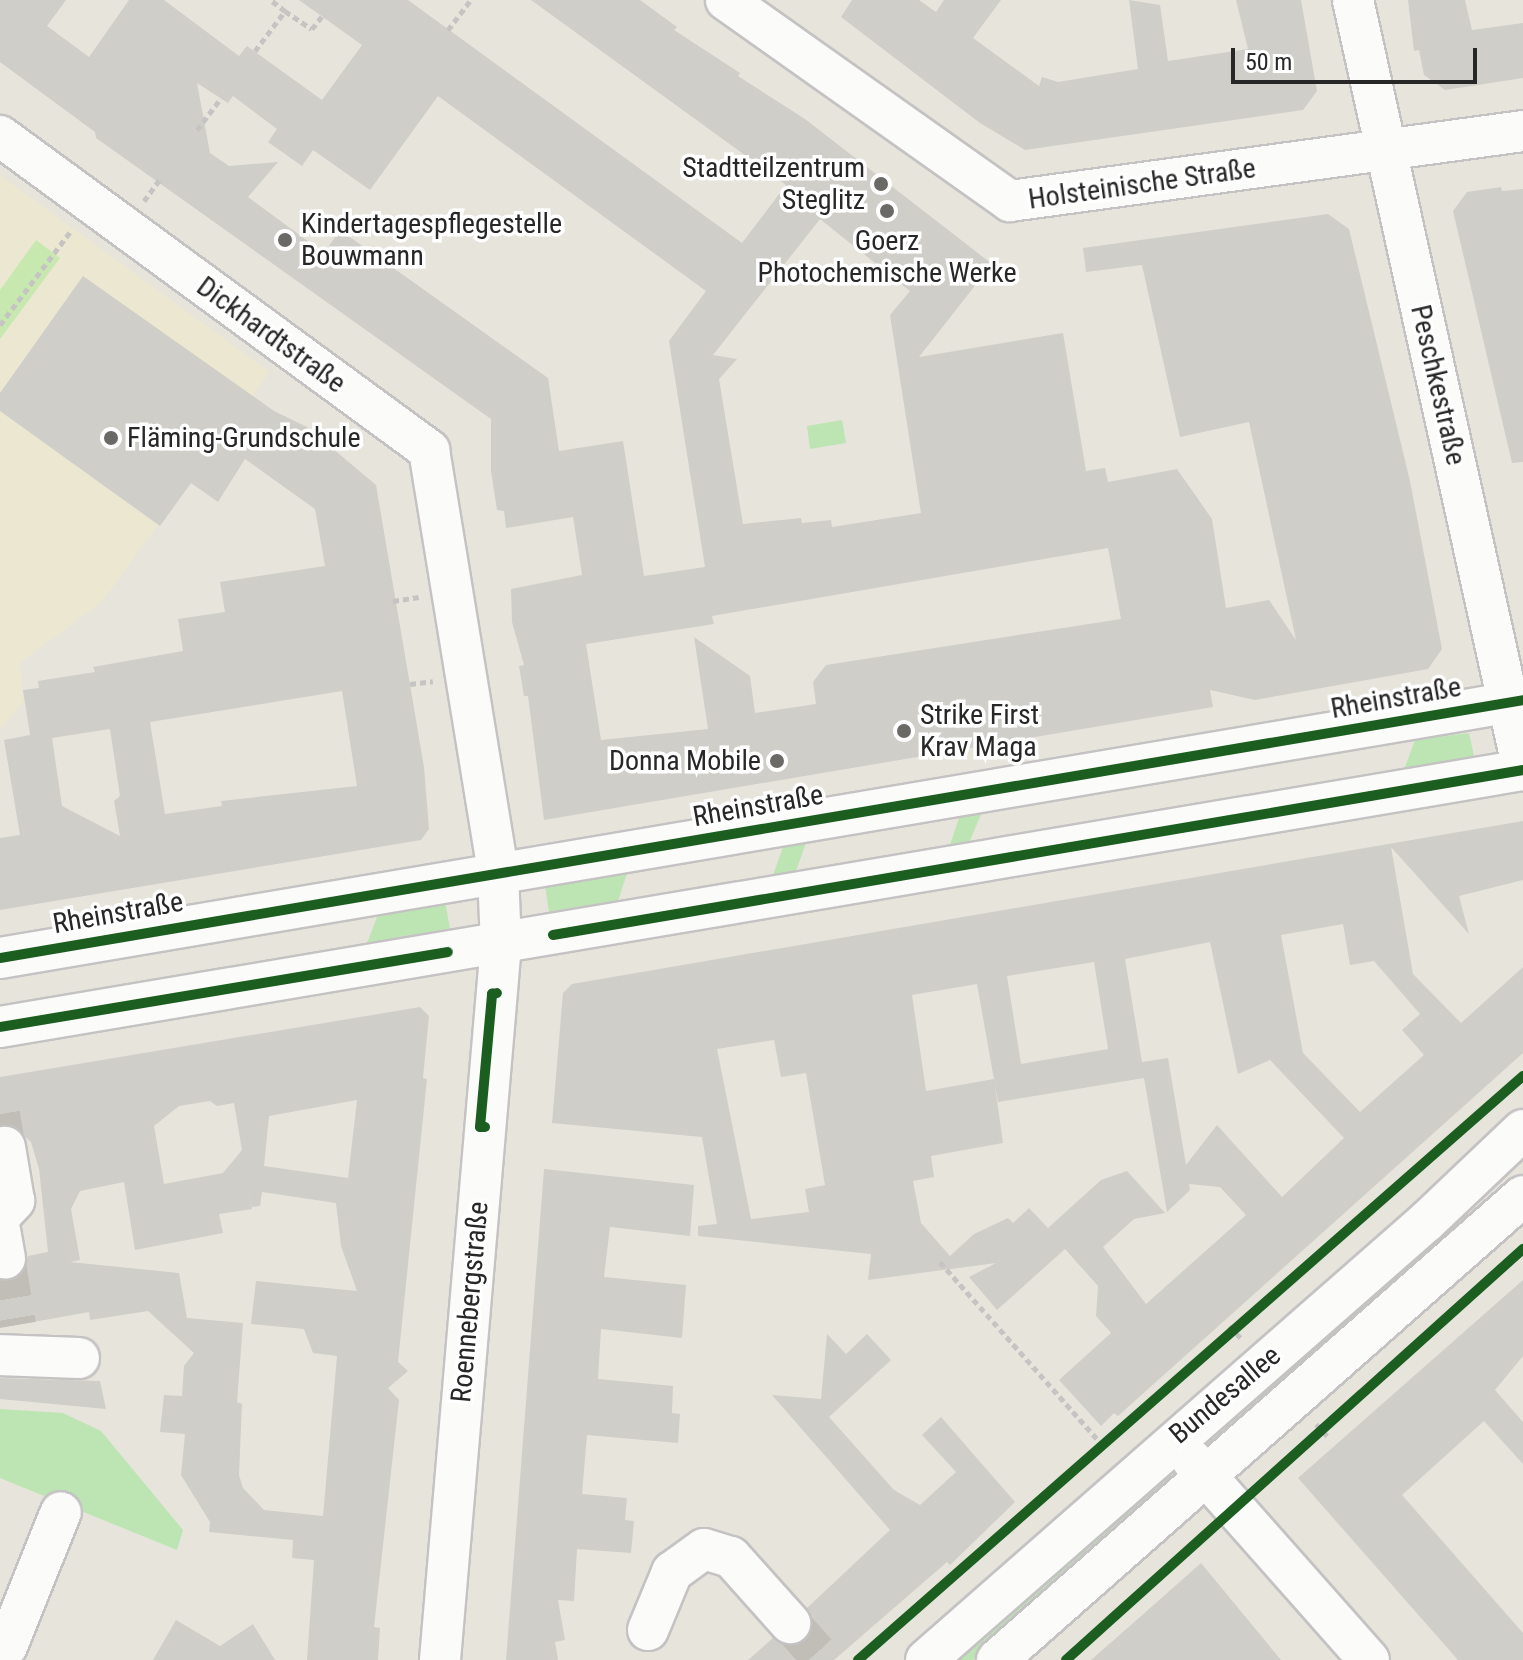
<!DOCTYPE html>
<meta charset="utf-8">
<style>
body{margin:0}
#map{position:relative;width:1523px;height:1660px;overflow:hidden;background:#e7e4dc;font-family:"Roboto Condensed",sans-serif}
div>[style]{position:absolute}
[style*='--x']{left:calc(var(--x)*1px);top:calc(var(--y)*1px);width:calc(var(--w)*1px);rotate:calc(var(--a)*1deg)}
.education>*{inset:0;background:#ebe7d0}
.green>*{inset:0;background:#bde5b3}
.pitch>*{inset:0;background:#c7e9b0}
.building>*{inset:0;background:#cfcec8}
.minor-tunnel>*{height:40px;margin-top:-20px;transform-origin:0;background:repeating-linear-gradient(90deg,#c1beb8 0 40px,transparent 0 60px)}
.path>*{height:5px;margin-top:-2.5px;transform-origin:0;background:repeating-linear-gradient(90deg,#c5c4c3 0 6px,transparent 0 10px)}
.roads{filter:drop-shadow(2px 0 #c4c2c2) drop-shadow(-2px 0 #c4c2c2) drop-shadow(0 2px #c4c2c2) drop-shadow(0 -2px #c4c2c2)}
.minor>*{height:40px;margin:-20px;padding:0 20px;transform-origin:20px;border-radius:20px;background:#fbfbfa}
.cycleway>*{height:10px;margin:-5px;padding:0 5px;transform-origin:5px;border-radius:5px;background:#1b5e20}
.dots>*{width:22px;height:22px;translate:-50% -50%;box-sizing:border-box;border:4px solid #fff;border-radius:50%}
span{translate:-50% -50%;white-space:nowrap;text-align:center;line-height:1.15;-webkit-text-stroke:7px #fff;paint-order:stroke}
.poi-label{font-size:28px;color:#272727}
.right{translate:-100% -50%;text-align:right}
.left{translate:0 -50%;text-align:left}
.street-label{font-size:28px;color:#272727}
.scale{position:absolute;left:1231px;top:48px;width:246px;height:36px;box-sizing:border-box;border:4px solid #272727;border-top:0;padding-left:10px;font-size:24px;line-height:28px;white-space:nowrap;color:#272727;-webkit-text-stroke:6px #fff;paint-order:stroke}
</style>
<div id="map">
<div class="education">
<i style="clip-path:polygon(0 175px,270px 372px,102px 602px,20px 663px,24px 702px,0 730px)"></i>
</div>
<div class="green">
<i style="clip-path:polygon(842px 420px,846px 443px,810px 449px,807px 426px)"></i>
<i style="clip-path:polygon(1469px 733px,1474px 756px,1404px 770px,1415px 740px)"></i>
<i style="clip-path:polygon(982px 812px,969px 843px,950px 845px,960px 815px)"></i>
<i style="clip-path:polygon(807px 840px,796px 871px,773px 875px,784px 844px)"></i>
<i style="clip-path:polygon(628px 870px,618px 901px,549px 913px,545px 885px)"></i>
<i style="clip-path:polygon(445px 901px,450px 929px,367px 943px,379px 912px)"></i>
<i style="clip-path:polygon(1437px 1232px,1447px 1242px,1266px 1404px,1254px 1391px)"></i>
<i style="clip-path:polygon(0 1409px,63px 1413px,101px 1431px,183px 1530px,177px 1550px,0 1478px)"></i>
<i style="clip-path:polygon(1165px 1469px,1177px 1482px,973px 1660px,951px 1660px)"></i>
</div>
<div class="pitch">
<i style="clip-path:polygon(36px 240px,60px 258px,0 339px,0 290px)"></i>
</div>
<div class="building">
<i style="clip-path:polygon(evenodd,0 0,66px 0,47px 26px,89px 57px,129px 0,164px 0,239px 56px,247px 46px,322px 100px,362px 45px,299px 0,408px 0,742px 243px,786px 185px,531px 0,640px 0,677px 27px,674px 30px,740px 73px,738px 76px,805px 119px,992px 264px,919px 357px,1063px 333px,1086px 471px,1105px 468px,1108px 482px,1177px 469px,1212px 519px,1226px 608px,1269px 600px,1296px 640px,1249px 422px,1180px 437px,1142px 265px,1086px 272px,1083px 248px,1328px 214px,1349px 229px,1410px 481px,1442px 649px,1428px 669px,1255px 700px,1210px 690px,1213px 707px,544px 820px,528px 696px,524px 696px,519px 666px,524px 665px,512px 622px,511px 589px,582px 575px,573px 517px,506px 528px,504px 511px,497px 510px,491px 471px,491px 419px,96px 138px,95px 132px,0 62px,0 0,197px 83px,228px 103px,233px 96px,277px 129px,268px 142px,302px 166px,313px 150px,370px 190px,438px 96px,706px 291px,669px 341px,705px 567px,644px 576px,623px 441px,559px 451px,548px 378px,340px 230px,324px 253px,248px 197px,278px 162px,229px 166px,210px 153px,197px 83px,0 0,820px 219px,910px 291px,890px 315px,921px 513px,832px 527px,831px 520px,802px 523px,801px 518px,743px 524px,719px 379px,737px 359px,713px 355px,820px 219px,0 0,1108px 548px,1121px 619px,826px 665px,813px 682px,816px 704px,755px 713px,750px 676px,694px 637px,708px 729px,601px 740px,586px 644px,714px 624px,712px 616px,1108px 548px)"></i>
<i style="clip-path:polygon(852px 0,919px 0,936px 12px,944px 0,1001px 0,973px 38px,1039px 86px,1042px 77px,1058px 82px,1138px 69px,1129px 0,1160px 5px,1168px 61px,1248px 49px,1236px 0,1301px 0,1317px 91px,1303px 110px,1025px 150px,980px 123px,841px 17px)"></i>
<i style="clip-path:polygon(1408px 0,1465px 0,1472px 30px,1523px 23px,1523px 78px,1445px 90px,1424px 75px,1419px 50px,1414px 51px)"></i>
<i style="clip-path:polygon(1501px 187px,1502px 191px,1523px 189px,1523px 462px,1512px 463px,1453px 211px,1467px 192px)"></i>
<i style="clip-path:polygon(evenodd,83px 276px,274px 411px,307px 427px,376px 485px,424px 767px,429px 829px,421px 840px,0 910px,0 838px,20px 835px,4px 740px,30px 735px,23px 690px,39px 688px,38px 681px,95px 672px,93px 667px,183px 651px,178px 619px,225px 612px,220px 582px,325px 566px,315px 509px,245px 459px,218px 502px,191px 483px,160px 526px,0 411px,0 393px,83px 276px,342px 691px,357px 786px,221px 801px,222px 806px,165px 814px,150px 722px,342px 691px,83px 276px,110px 729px,120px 796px,114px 801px,120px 836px,62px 806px,52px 738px,110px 729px)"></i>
<i style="clip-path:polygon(evenodd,1523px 821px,1523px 880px,1459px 896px,1469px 934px,1391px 847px,1413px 974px,1461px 1023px,1523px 967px,1523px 1053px,1118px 1416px,1114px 1413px,1101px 1426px,1059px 1380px,1111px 1333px,1096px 1316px,1098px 1286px,1065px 1249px,997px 1310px,969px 1277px,996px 1263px,868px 1280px,871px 1254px,698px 1236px,698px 1226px,717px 1224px,702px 1137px,552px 1123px,563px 993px,572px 984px,1523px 821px,1343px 924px,1350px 965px,1374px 961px,1420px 1014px,1402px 1030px,1424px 1055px,1360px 1112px,1303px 1053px,1281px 935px,1343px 924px,1523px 821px,1210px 942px,1238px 1074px,1270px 1060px,1344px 1138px,1282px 1197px,1217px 1125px,1186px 1165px,1168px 1058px,1142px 1062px,1125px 959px,1210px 942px,1523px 821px,1094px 962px,1108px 1049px,1021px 1064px,1007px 976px,1094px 962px,1523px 821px,977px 984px,998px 1102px,1144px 1078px,1167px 1212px,1190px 1190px,1189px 1184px,1220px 1187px,1246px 1215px,1146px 1304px,1103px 1247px,1134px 1219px,1165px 1213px,1127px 1171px,1101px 1180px,1048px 1228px,1029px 1208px,1013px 1223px,1008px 1218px,974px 1234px,950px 1256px,921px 1223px,913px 1181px,934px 1177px,931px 1156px,1003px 1143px,994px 1079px,926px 1091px,912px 995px,977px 984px,1523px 821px,774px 1040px,781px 1077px,806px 1073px,825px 1185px,805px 1189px,809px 1212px,751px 1219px,717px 1049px,774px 1040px)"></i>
<i style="clip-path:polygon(evenodd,420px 1007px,429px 1016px,423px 1078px,427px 1079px,398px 1362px,408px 1371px,388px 1388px,399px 1400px,374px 1627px,380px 1628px,378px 1660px,307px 1660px,314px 1560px,292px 1558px,293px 1540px,209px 1532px,210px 1522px,181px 1475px,185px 1434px,160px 1432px,164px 1395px,182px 1396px,184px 1366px,194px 1353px,148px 1311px,90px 1320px,89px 1312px,0 1328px,0 1281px,20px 1276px,28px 1256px,48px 1252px,39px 1169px,31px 1142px,14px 1126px,0 1125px,0 1077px,420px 1007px,357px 1100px,348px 1178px,264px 1166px,269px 1116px,357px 1100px,420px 1007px,210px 1101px,217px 1106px,234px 1103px,242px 1150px,223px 1173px,164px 1184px,154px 1126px,179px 1106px,210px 1101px,420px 1007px,124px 1182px,135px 1250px,223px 1233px,219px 1214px,252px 1209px,249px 1190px,252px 1207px,260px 1206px,262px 1192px,336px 1203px,341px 1246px,357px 1291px,256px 1281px,251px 1324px,304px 1329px,313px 1353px,337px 1356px,323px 1516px,264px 1510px,243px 1488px,239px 1475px,242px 1404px,237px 1402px,243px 1323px,187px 1318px,179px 1273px,70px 1262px,80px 1260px,71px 1209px,80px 1191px,124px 1182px)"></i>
<i style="clip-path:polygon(544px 1169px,694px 1185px,690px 1236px,610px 1227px,604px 1277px,686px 1285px,682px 1338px,601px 1329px,598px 1379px,673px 1386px,672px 1413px,680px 1414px,678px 1443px,587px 1435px,582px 1494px,627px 1498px,625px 1520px,634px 1521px,631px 1553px,577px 1549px,574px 1601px,558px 1600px,565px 1640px,555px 1642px,558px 1660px,506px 1660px)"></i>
<i style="clip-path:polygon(1523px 1280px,1523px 1356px,1495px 1390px,1523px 1422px,1523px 1464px,1484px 1421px,1402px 1495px,1523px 1633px,1523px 1660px,1458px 1660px,1298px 1478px)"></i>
<i style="clip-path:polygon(827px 1334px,846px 1354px,867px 1334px,891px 1360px,829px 1417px,894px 1490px,920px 1505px,956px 1472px,922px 1435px,941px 1417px,1015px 1502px,950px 1565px,947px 1562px,834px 1660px,748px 1660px,773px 1638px,794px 1646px,806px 1640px,813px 1619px,807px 1608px,890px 1530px,772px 1395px,821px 1399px)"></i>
<i style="clip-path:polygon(0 1378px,100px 1381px,106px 1409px,0 1399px)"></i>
<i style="clip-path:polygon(1201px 1563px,1281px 1660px,1091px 1660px,1140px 1617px)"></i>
<i style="clip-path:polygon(176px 1620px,220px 1646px,253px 1624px,275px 1660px,153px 1660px)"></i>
</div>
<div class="minor-tunnel">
<i style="--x:0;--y:1114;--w:33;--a:81"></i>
<i style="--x:5;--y:1259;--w:67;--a:80.5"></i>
<i style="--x:790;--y:1623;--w:50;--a:48.3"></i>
</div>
<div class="path">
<i style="--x:285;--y:11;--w:32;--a:34"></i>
<i style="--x:312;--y:29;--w:16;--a:-52"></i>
<i style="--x:448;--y:30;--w:38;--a:-53"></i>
<i style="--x:255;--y:51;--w:50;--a:-53.1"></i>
<i style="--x:285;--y:11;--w:18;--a:-142"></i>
<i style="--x:197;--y:130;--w:40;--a:-53"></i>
<i style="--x:144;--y:201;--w:26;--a:-54"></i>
<i style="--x:0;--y:325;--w:116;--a:-53"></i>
<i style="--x:393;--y:601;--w:26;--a:-9"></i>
<i style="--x:410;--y:684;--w:23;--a:-7"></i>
<i style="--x:940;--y:1262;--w:237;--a:48.4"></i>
<i style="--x:1229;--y:1326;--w:17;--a:45"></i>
<i style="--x:1316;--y:1424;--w:19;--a:47"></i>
</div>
<div class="roads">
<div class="minor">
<i style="--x:726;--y:0;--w:348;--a:35.3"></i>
<i style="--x:1010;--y:201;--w:518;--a:-7.77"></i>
<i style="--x:0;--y:136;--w:532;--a:36.2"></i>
<i style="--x:429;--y:450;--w:429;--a:80.7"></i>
<i style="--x:498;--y:873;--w:71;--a:87.6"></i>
<i style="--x:501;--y:944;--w:719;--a:94.87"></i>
<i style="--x:0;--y:958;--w:1545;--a:-9.61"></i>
<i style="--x:0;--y:1027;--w:1545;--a:-9.58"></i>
<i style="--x:1523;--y:770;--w:789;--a:-102.45"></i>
<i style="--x:0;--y:1216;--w:21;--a:-47"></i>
<i style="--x:14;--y:1201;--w:55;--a:-99.5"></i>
<i style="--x:0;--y:1230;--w:29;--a:80"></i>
<i style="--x:0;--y:1355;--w:79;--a:2.2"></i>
<i style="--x:1192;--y:1460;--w:267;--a:48.5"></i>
<i style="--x:648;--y:1630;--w:63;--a:-67.5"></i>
<i style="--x:672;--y:1572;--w:39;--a:-36"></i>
<i style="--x:704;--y:1549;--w:28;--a:17"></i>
<i style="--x:731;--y:1557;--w:89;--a:48.2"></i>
<i style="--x:7;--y:1646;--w:144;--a:-68.1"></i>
<i style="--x:926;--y:1660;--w:666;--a:-41.23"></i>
<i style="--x:1427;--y:1221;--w:132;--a:-43.5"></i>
<i style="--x:997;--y:1660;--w:701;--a:-41.42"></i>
</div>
</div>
<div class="cycleway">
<i style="--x:553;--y:935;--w:984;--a:-9.65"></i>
<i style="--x:0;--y:958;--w:1545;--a:-9.61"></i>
<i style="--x:0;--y:1027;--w:454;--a:-9.5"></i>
<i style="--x:485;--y:1127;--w:5;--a:180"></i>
<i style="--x:480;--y:1127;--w:134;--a:-84.8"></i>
<i style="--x:492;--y:994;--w:5;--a:-11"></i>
<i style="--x:858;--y:1660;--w:885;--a:-41.29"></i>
<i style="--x:1066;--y:1660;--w:615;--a:-41.97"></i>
</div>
<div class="dots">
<i style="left:881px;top:184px;background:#6a6966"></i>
<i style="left:887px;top:211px;background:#6a6966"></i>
<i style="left:285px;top:240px;background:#6a6966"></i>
<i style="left:111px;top:438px;background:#6a6966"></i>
<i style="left:904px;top:731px;background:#6a6966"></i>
<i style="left:777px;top:761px;background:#6a6966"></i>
</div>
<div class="poi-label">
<span class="right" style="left:865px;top:184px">Stadtteilzentrum<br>Steglitz</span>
<span class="left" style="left:301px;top:240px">Kindertagespflegestelle<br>Bouwmann</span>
<span style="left:887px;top:257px">Goerz<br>Photochemische Werke</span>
<span class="left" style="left:127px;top:438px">Fläming-Grundschule</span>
<span class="left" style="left:920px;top:731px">Strike First<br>Krav Maga</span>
<span class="right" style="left:761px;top:761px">Donna Mobile</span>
</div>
<div class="street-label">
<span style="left:1142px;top:184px;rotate:-8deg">Holsteinische Straße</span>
<span style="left:271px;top:335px;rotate:36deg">Dickhardtstraße</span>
<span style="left:1438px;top:385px;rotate:77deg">Peschkestraße</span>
<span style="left:1396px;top:698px;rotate:-10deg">Rheinstraße</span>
<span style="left:758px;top:806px;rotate:-10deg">Rheinstraße</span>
<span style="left:118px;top:913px;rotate:-10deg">Rheinstraße</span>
<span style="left:470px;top:1302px;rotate:-85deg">Roennebergstraße</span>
<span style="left:1225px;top:1395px;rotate:-40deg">Bundesallee</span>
</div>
<div class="scale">50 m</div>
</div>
